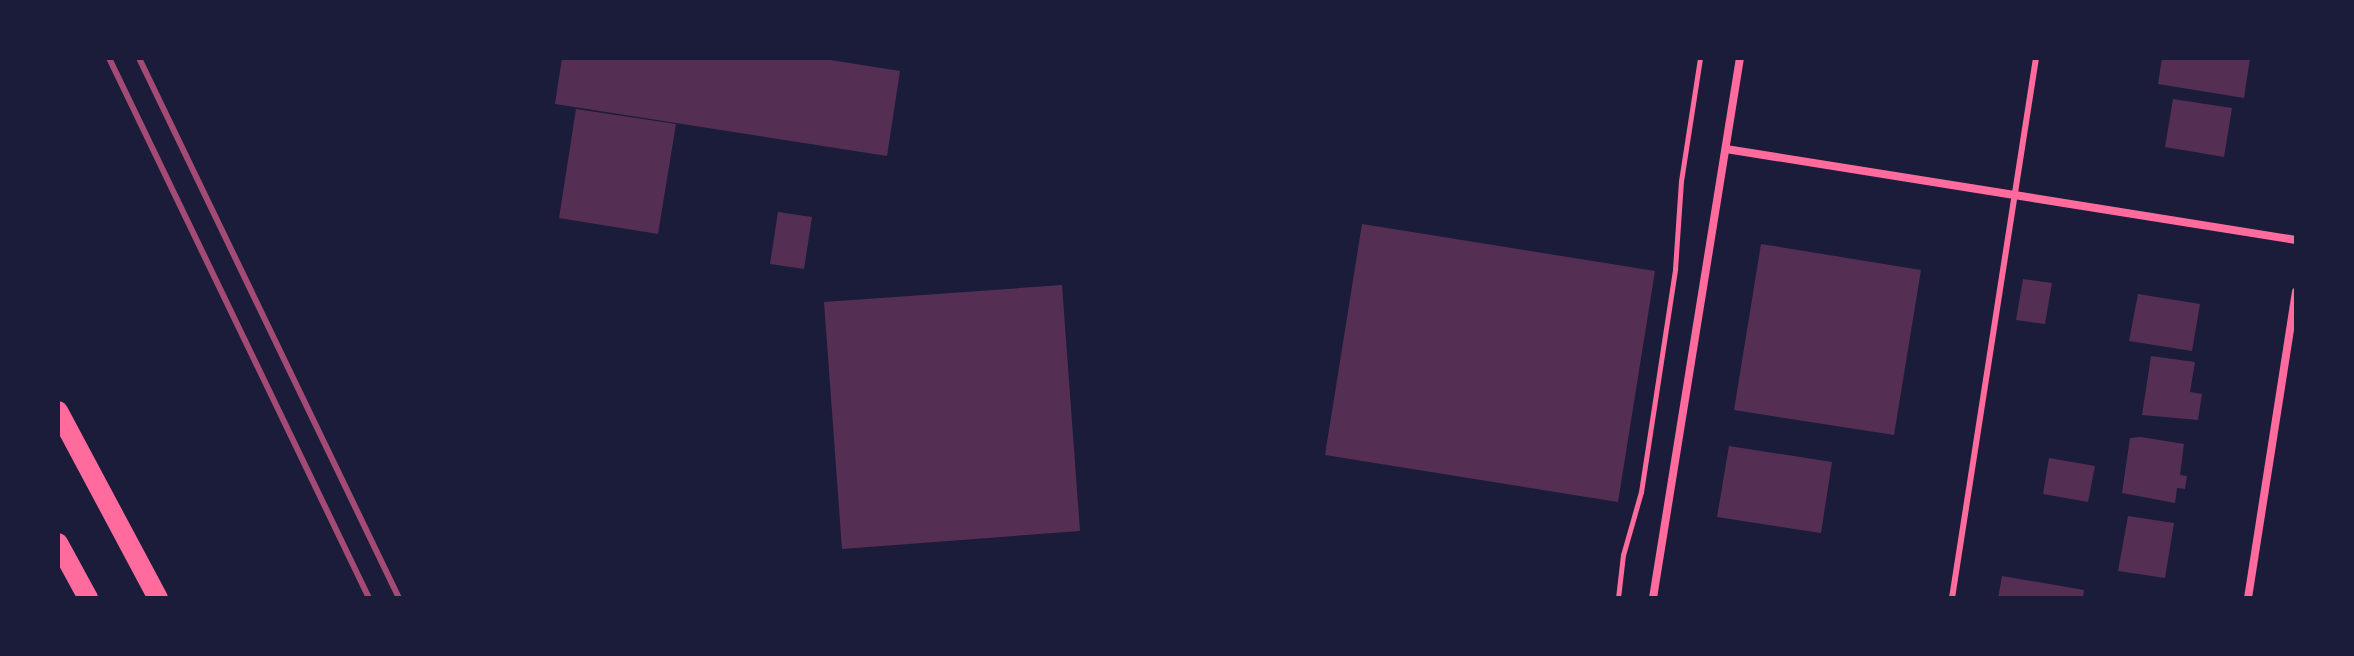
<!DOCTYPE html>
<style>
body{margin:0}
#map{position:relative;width:2354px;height:656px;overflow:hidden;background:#1b1b3a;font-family:"Playfair Display",serif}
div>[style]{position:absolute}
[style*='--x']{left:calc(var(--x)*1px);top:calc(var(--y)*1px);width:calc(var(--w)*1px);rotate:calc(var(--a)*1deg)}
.building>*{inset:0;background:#542f53}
.path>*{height:5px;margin:-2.5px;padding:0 2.5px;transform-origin:2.5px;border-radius:2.5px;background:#ff6b9d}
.service>*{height:6px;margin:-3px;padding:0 3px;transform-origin:3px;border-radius:3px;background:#ff6b9d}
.minor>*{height:8px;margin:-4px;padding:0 4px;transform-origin:4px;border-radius:4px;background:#ff6b9d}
.primary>*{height:20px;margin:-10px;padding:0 10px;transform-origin:10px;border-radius:10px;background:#ff6b9d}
.rail>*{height:6px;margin:-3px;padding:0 3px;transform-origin:3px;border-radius:3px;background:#a44b75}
span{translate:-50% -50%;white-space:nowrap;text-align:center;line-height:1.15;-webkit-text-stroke:6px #1b1b3a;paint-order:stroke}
.frame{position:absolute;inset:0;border:60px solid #1b1b3a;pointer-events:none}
</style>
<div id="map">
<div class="building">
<i style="clip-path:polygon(562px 58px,818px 58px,900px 71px,887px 156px,555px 104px)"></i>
<i style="clip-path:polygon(2162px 58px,2250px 58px,2244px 98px,2158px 84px)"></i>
<i style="clip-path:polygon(2173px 99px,2232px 108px,2224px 157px,2165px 147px)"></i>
<i style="clip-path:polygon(576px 109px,676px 124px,658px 234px,559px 218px)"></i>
<i style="clip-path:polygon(778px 212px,812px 217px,804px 269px,770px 264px)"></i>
<i style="clip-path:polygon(1362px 224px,1655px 271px,1618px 502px,1325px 455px)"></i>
<i style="clip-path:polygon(1761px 244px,1921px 270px,1894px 435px,1734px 410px)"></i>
<i style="clip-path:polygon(2023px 279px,2052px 283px,2045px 324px,2016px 320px)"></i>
<i style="clip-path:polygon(1062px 285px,1080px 531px,842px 549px,824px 302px)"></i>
<i style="clip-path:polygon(2138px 294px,2200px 304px,2192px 351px,2129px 341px)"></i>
<i style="clip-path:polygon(2151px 356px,2195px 362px,2190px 392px,2202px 394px,2198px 420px,2142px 415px)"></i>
<i style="clip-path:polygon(2141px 437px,2184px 444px,2180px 475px,2187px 476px,2185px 489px,2177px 488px,2175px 503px,2122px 493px,2130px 438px)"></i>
<i style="clip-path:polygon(1729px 446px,1832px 462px,1821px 533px,1717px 517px)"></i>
<i style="clip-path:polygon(2049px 458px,2095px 466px,2088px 502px,2043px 494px)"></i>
<i style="clip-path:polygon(2128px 516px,2174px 523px,2165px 578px,2118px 571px)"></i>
<i style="clip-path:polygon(2002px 576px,2084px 590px,2083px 598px,1998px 598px)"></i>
</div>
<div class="path">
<i style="--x:1618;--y:598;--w:43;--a:-83.4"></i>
<i style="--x:1623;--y:555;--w:66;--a:-74.1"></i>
<i style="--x:1641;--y:492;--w:226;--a:-81.3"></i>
<i style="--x:1675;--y:269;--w:88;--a:-86.1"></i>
<i style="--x:1681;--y:181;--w:124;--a:-81.2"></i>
</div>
<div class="service">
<i style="--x:1952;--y:598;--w:546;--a:-81.16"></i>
</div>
<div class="minor">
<i style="--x:1726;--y:149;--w:577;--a:9.07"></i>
<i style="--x:1653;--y:598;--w:547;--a:-80.85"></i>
<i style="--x:2248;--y:598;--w:310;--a:-81.1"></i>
</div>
<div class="primary">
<i style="--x:58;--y:411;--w:212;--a:61.9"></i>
<i style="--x:58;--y:543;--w:63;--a:61.4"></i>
</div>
<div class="rail">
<i style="--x:109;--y:58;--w:599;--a:64.29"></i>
<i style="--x:139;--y:58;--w:599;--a:64.29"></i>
</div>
<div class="frame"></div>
</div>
